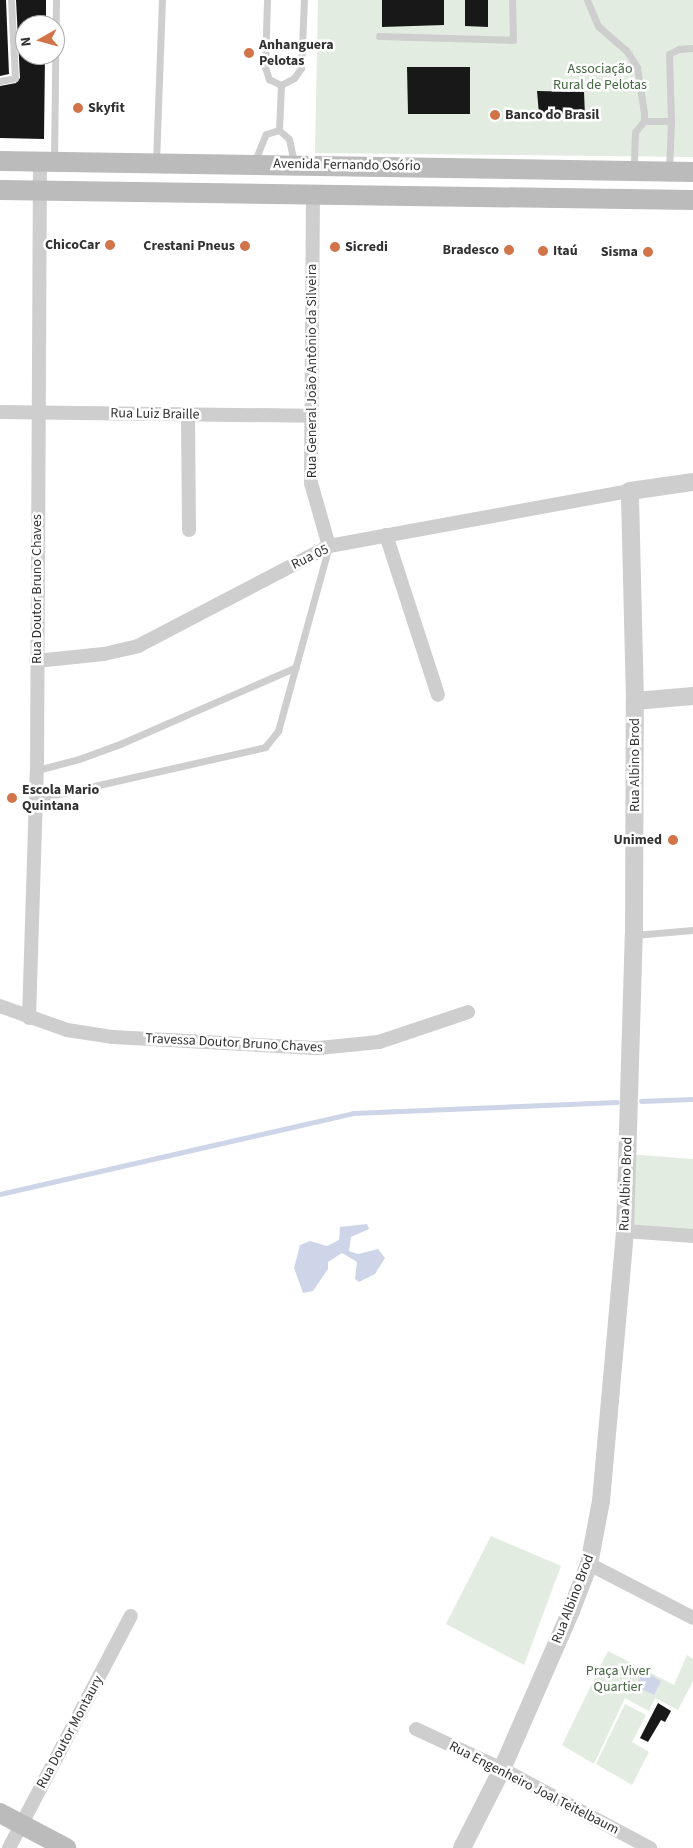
<!DOCTYPE html>
<meta charset="utf-8">
<style>
body{margin:0}
#map{position:relative;width:693px;height:1848px;overflow:hidden;background:#fff;font-family:"Source Sans 3",sans-serif}
div>[style]{position:absolute}
[style*='--x']{left:calc(var(--x)*1px);top:calc(var(--y)*1px);width:calc(var(--w)*1px);rotate:calc(var(--a)*1deg)}
.green>*{inset:0;background:#e2ece0}
.water>*{inset:0;background:#cfd5e9}
.stream>*{height:4.5px;margin:-2.25px;padding:0 2.25px;transform-origin:2.25px;border-radius:2.25px;background:#cfd5e9}
.building>*{inset:0;background:#181818}
.service>*{height:7px;margin:-3.5px;padding:0 3.5px;transform-origin:3.5px;border-radius:3.5px;background:#cecece}
.minor>*{height:14px;margin:-7px;padding:0 7px;transform-origin:7px;border-radius:7px;background:#cecece}
.tertiary>*{height:18px;margin:-9px;padding:0 9px;transform-origin:9px;border-radius:9px;background:#cecece}
.secondary>*{height:20px;margin:-10px;padding:0 10px;transform-origin:10px;border-radius:10px;background:#bbb}
.dots>*{width:14px;height:14px;translate:-50% -50%;box-sizing:border-box;border:2px solid #fff;border-radius:50%}
span{translate:-50% -50%;white-space:nowrap;text-align:center;line-height:1.15;-webkit-text-stroke:5px #fff;paint-order:stroke}
.poi-label{font-size:14px;color:#313131;font-weight:700}
.left{translate:0 -50%;text-align:left}
.right{translate:-100% -50%;text-align:right}
.park-label{font-size:14px;color:#466743}
.street-label{font-size:14px;color:#313131}
.north{position:absolute;left:15px;top:15px;width:50px;height:50px;box-sizing:border-box;background:#fff;border:1px solid #adadad;border-radius:50%;rotate:263deg;font-size:14px;font-weight:700;line-height:20px;text-align:center;color:#313131}
.north::after{content:'';display:block;margin:auto;width:18px;height:22px;background:#d17449;clip-path:polygon(50% 0,100% 100%,50% 72%,0 100%)}
</style>
<div id="map">
<div class="green">
<i style="clip-path:polygon(318px 0,693px 0,693px 157px,315px 153px)"></i>
<i style="clip-path:polygon(627px 1154px,693px 1159px,693px 1236px,625px 1231px)"></i>
<i style="clip-path:polygon(491px 1536px,561px 1566px,524px 1665px,446px 1624px)"></i>
<i style="clip-path:polygon(608px 1651px,674px 1685px,687px 1655px,693px 1659px,693px 1681px,678px 1710px,655px 1698px,649px 1711px,625px 1698px,594px 1764px,562px 1745px)"></i>
<i style="clip-path:polygon(625px 1704px,646px 1715px,632px 1742px,649px 1752px,632px 1785px,596px 1764px)"></i>
</div>
<div class="water">
<i style="clip-path:polygon(367px 1224px,369px 1229px,351px 1237px,349px 1251px,358px 1254px,378px 1249px,385px 1258px,375px 1274px,359px 1282px,355px 1279px,357px 1262px,342px 1253px,328px 1262px,328px 1269px,313px 1291px,303px 1293px,294px 1268px,300px 1245px,310px 1241px,327px 1246px,339px 1240px,340px 1227px)"></i>
<i style="clip-path:polygon(643px 1671px,661px 1681px,654px 1695px,636px 1686px)"></i>
</div>
<div class="stream">
<i style="--x:641;--y:1101;--w:52;--a:-2.2"></i>
<i style="--x:0;--y:1194;--w:362;--a:-12.9"></i>
<i style="--x:353;--y:1113;--w:264;--a:-2.4"></i>
</div>
<div class="building">
<i style="clip-path:polygon(0 0,6px 0,9px 74px,0 76px)"></i>
<i style="clip-path:polygon(16px 0,46px 0,46px 25px,25px 25px,25px 55px,45px 55px,44px 139px,0 138px,0 86px,16px 83px,20px 78px)"></i>
<i style="clip-path:polygon(382px 0,444px 0,444px 25px,382px 27px)"></i>
<i style="clip-path:polygon(465px 0,488px 0,488px 27px,465px 26px)"></i>
<i style="clip-path:polygon(407px 67px,470px 67px,470px 114px,408px 114px)"></i>
<i style="clip-path:polygon(537px 91px,584px 92px,585px 116px,539px 114px)"></i>
<i style="clip-path:polygon(658px 1703px,671px 1711px,665px 1722px,661px 1720px,648px 1742px,640px 1738px)"></i>
</div>
<div class="service">
<i style="--x:267;--y:0;--w:67;--a:91.7"></i>
<i style="--x:265;--y:67;--w:13;--a:72"></i>
<i style="--x:269;--y:79;--w:13;--a:27"></i>
<i style="--x:281;--y:85;--w:15;--a:-28"></i>
<i style="--x:294;--y:78;--w:12;--a:-55"></i>
<i style="--x:301;--y:68;--w:68;--a:-87.5"></i>
<i style="--x:587;--y:0;--w:28;--a:67"></i>
<i style="--x:598;--y:26;--w:37;--a:41"></i>
<i style="--x:626;--y:50;--w:20;--a:57"></i>
<i style="--x:637;--y:67;--w:47;--a:81.3"></i>
<i style="--x:644;--y:113;--w:8;--a:90"></i>
<i style="--x:644;--y:121;--w:14;--a:129"></i>
<i style="--x:635;--y:132;--w:38;--a:92"></i>
<i style="--x:379;--y:36;--w:134;--a:1.7"></i>
<i style="--x:513;--y:40;--w:40;--a:-91.4"></i>
<i style="--x:0;--y:81;--w:15;--a:-11"></i>
<i style="--x:15;--y:78;--w:78;--a:-92.9"></i>
<i style="--x:644;--y:121;--w:27;--a:0"></i>
<i style="--x:671;--y:121;--w:50;--a:92.3"></i>
<i style="--x:671;--y:121;--w:67;--a:-91.7"></i>
<i style="--x:669;--y:54;--w:11;--a:-27"></i>
<i style="--x:679;--y:49;--w:14;--a:-4"></i>
<i style="--x:279;--y:130;--w:45;--a:-87.5"></i>
<i style="--x:54;--y:161;--w:161;--a:-89.3"></i>
<i style="--x:156;--y:162;--w:162;--a:-87.9"></i>
<i style="--x:254;--y:163;--w:31;--a:-68"></i>
<i style="--x:266;--y:134;--w:14;--a:-17"></i>
<i style="--x:279;--y:130;--w:13;--a:42"></i>
<i style="--x:289;--y:139;--w:25;--a:78"></i>
<i style="--x:37;--y:770;--w:43;--a:-14.7"></i>
<i style="--x:79;--y:759;--w:44;--a:-20.1"></i>
<i style="--x:120;--y:744;--w:192;--a:-23.6"></i>
<i style="--x:37;--y:799;--w:234;--a:-12.8"></i>
<i style="--x:265;--y:747;--w:21;--a:-51"></i>
<i style="--x:278;--y:731;--w:192;--a:-74.6"></i>
<i style="--x:634;--y:935;--w:59;--a:-4.8"></i>
</div>
<div class="minor">
<i style="--x:313;--y:193;--w:290;--a:90.4"></i>
<i style="--x:311;--y:483;--w:66;--a:74.1"></i>
<i style="--x:0;--y:412;--w:310;--a:0.7"></i>
<i style="--x:188;--y:415;--w:115;--a:89.5"></i>
<i style="--x:386;--y:535;--w:168;--a:72"></i>
<i style="--x:36;--y:661;--w:68;--a:-5.9"></i>
<i style="--x:104;--y:654;--w:35;--a:-13"></i>
<i style="--x:138;--y:646;--w:216;--a:-27.6"></i>
<i style="--x:329;--y:546;--w:306;--a:-10.4"></i>
<i style="--x:0;--y:1006;--w:71;--a:19.7"></i>
<i style="--x:67;--y:1030;--w:47;--a:8.7"></i>
<i style="--x:113;--y:1037;--w:206;--a:3.1"></i>
<i style="--x:319;--y:1048;--w:60;--a:-5.7"></i>
<i style="--x:379;--y:1042;--w:94;--a:-18.6"></i>
<i style="--x:29;--y:1018;--w:248;--a:-88.2"></i>
<i style="--x:37;--y:770;--w:609;--a:-89.72"></i>
<i style="--x:625;--y:1231;--w:68;--a:4.2"></i>
<i style="--x:589;--y:1564;--w:117;--a:27.4"></i>
<i style="--x:416;--y:1729;--w:95;--a:24.9"></i>
<i style="--x:502;--y:1769;--w:168;--a:28.1"></i>
<i style="--x:9;--y:1848;--w:262;--a:-62.3"></i>
</div>
<div class="tertiary">
<i style="--x:635;--y:701;--w:58;--a:-4.9"></i>
<i style="--x:462;--y:1848;--w:89;--a:-63.1"></i>
<i style="--x:502;--y:1769;--w:172;--a:-66.4"></i>
<i style="--x:571;--y:1611;--w:50;--a:-69"></i>
<i style="--x:589;--y:1564;--w:64;--a:-79.2"></i>
<i style="--x:601;--y:1501;--w:271;--a:-84.9"></i>
<i style="--x:625;--y:1231;--w:296;--a:-88.3"></i>
<i style="--x:634;--y:935;--w:234;--a:-89.8"></i>
<i style="--x:635;--y:701;--w:210;--a:-91.4"></i>
<i style="--x:630;--y:491;--w:64;--a:-8.1"></i>
</div>
<div class="secondary">
<i style="--x:0;--y:161;--w:693;--a:0.91"></i>
<i style="--x:0;--y:190;--w:693;--a:0.83"></i>
<i style="--x:0;--y:1813;--w:75;--a:27.9"></i>
</div>
<div class="dots">
<i style="left:249px;top:53px;background:#d17449"></i>
<i style="left:78px;top:108px;background:#d17449"></i>
<i style="left:495px;top:115px;background:#d17449"></i>
<i style="left:110px;top:245px;background:#d17449"></i>
<i style="left:245px;top:246px;background:#d17449"></i>
<i style="left:335px;top:247px;background:#d17449"></i>
<i style="left:509px;top:250px;background:#d17449"></i>
<i style="left:543px;top:251px;background:#d17449"></i>
<i style="left:648px;top:252px;background:#d17449"></i>
<i style="left:12px;top:798px;background:#d17449"></i>
<i style="left:673px;top:840px;background:#d17449"></i>
</div>
<div class="poi-label">
<span class="left" style="left:259px;top:53px">Anhanguera<br>Pelotas</span>
<span class="left" style="left:88px;top:108px">Skyfit</span>
<span class="left" style="left:505px;top:115px">Banco do Brasil</span>
<span class="right" style="left:100px;top:245px">ChicoCar</span>
<span class="right" style="left:235px;top:246px">Crestani Pneus</span>
<span class="left" style="left:345px;top:247px">Sicredi</span>
<span class="right" style="left:499px;top:250px">Bradesco</span>
<span class="left" style="left:553px;top:251px">Itaú</span>
<span class="right" style="left:638px;top:252px">Sisma</span>
<span class="left" style="left:22px;top:798px">Escola Mario<br>Quintana</span>
<span class="right" style="left:662px;top:840px">Unimed</span>
</div>
<div class="park-label">
<span style="left:600px;top:77px">Associação<br>Rural de Pelotas</span>
<span style="left:618px;top:1679px">Praça Viver<br>Quartier</span>
</div>
<div class="street-label">
<span style="left:347px;top:165px;rotate:1deg">Avenida Fernando Osório</span>
<span style="left:312px;top:371px;rotate:-90deg">Rua General João Antônio da Silveira</span>
<span style="left:155px;top:414px;rotate:1deg">Rua Luiz Braille</span>
<span style="left:310px;top:557px;rotate:-26deg">Rua 05</span>
<span style="left:37px;top:589px;rotate:-90deg">Rua Doutor Bruno Chaves</span>
<span style="left:635px;top:765px;rotate:-90deg">Rua Albino Brod</span>
<span style="left:234px;top:1043px;rotate:3deg">Travessa Doutor Bruno Chaves</span>
<span style="left:626px;top:1184px;rotate:-88deg">Rua Albino Brod</span>
<span style="left:573px;top:1599px;rotate:-69deg">Rua Albino Brod</span>
<span style="left:70px;top:1732px;rotate:-62deg">Rua Doutor Montaury</span>
<span style="left:534px;top:1788px;rotate:27deg">Rua Engenheiro Joal Teitelbaum</span>
</div>
<div class="north">N</div>
</div>
